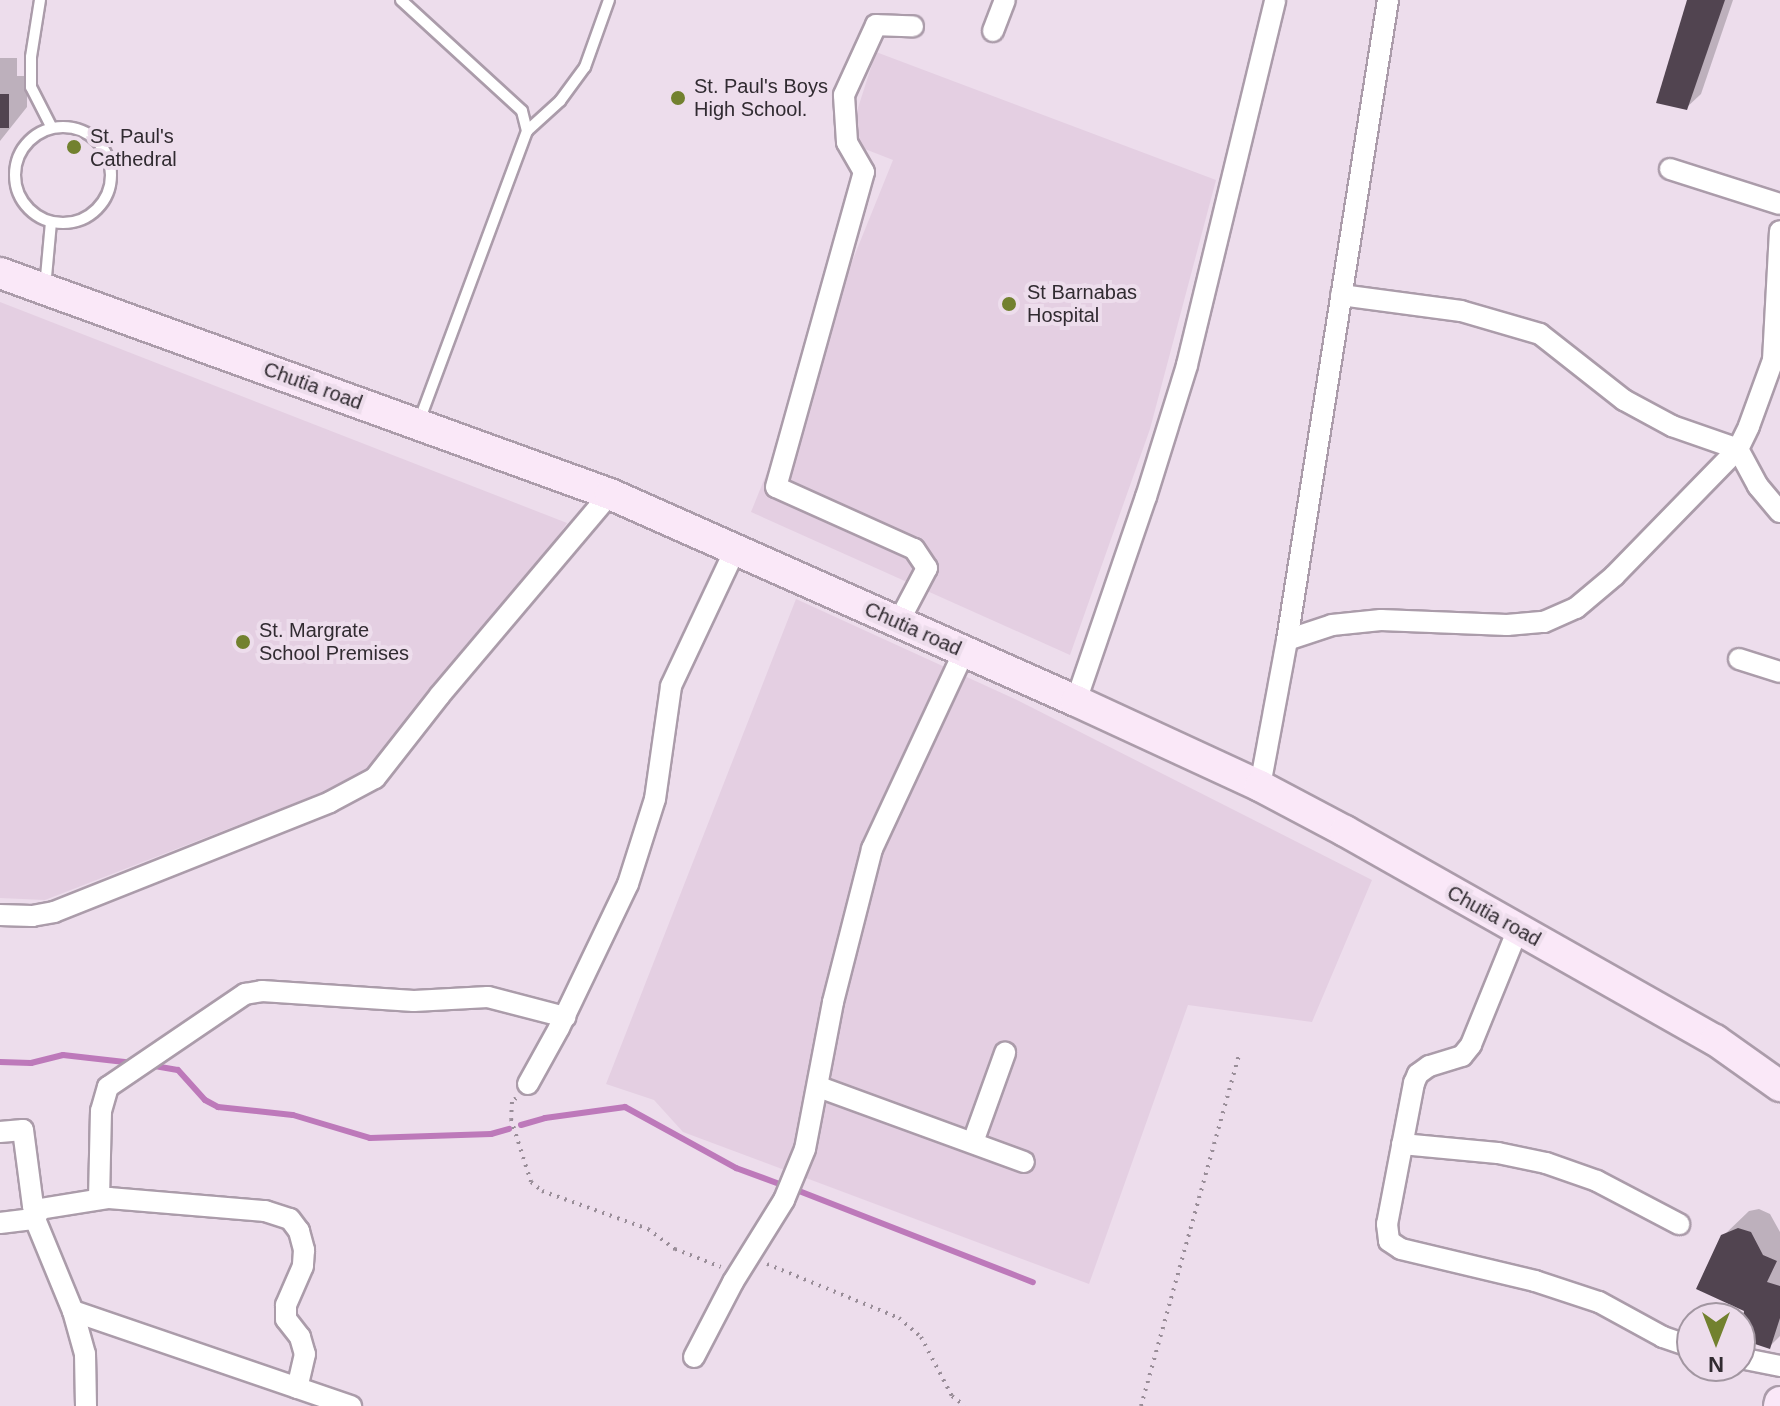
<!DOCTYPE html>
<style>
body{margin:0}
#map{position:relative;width:1780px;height:1406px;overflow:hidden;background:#edddec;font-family:Helvetica,sans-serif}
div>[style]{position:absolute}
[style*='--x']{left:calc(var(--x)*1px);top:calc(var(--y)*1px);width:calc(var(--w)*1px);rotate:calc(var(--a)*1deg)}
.built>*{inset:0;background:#e4cfe2}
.shadow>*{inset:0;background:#0003}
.stream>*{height:6px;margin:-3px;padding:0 3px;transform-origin:3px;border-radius:3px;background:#bd79ba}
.building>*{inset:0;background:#514450}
.path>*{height:4px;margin-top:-2px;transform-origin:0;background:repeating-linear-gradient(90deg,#998d98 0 2px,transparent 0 8px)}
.roads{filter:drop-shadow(2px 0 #ab9caa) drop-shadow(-2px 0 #ab9caa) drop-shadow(0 2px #ab9caa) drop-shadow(0 -2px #ab9caa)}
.lane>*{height:10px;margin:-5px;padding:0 5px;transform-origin:5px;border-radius:5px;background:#fff}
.lane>.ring{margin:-5px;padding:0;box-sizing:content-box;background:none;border:10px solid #fff;border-radius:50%}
.street>*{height:20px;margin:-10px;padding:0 10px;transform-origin:10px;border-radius:10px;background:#fff}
.secondary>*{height:30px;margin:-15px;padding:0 15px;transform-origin:15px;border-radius:15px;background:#fae8f8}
.dots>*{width:22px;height:22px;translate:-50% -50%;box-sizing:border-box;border:4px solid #edddec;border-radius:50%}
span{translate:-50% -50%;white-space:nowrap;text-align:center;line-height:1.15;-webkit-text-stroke:8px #edddec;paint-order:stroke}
.poi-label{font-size:20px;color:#312b31}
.left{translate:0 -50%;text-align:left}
.street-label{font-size:20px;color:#312b31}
.north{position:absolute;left:1676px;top:1302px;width:80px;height:80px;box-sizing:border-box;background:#edddec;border:2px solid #a296a1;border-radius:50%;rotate:180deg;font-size:22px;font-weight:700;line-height:32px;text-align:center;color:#312b31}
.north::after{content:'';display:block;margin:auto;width:28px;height:36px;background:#72812f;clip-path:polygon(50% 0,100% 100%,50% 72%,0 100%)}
</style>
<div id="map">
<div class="built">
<i style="clip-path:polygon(876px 52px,1216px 180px,1150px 429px,1070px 655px,751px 512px,893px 160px,847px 142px)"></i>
<i style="clip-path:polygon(0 302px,567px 523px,403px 761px,45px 900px,0 898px)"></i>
<i style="clip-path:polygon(796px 599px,1017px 700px,1372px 880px,1312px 1022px,1188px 1005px,1089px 1284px,683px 1132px,654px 1100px,606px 1084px)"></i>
</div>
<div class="shadow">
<i style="clip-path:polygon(1689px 0,1733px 0,1701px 94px,1686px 108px)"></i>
<i style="clip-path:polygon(0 58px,17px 58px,17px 76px,27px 76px,27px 107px,0 141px)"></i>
<i style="clip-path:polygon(1759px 1209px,1770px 1214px,1780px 1232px,1780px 1336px,1769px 1347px,1740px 1337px,1747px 1310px,1723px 1236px,1749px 1211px)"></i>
</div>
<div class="stream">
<i style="--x:0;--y:1062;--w:31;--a:2"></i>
<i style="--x:31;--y:1063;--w:33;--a:-14"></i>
<i style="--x:63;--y:1055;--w:71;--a:6.4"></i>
<i style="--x:149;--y:1065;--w:29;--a:10"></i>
<i style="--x:178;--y:1070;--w:40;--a:48"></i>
<i style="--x:205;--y:1100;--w:15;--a:28"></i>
<i style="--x:218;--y:1107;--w:75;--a:6.1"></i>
<i style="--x:293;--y:1115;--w:80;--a:16.6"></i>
<i style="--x:370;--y:1138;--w:121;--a:-1.9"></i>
<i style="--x:491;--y:1134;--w:19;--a:-16"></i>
<i style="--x:521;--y:1125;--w:25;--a:-16"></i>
<i style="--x:545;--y:1118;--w:81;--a:-7.8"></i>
<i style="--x:625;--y:1107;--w:127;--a:28.8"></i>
<i style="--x:736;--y:1168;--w:52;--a:20.2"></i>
<i style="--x:799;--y:1191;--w:251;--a:21.3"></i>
</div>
<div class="building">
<i style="clip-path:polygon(1687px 0,1725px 0,1687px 110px,1656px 103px)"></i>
<i style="clip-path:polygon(0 94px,9px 94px,9px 128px,0 128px)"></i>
<i style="clip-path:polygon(1738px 1228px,1751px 1232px,1763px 1255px,1777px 1261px,1767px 1282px,1780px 1286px,1780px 1318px,1770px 1349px,1740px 1339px,1744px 1311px,1696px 1289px,1721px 1235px)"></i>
</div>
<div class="path">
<i style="--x:516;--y:1098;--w:6;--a:135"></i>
<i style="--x:512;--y:1102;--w:17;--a:93"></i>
<i style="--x:511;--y:1119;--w:66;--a:72.4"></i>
<i style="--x:531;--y:1182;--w:14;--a:39"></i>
<i style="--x:542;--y:1191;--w:113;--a:19.7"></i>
<i style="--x:648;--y:1229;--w:34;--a:37"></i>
<i style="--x:675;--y:1249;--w:49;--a:21.4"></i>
<i style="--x:767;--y:1264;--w:143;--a:22.2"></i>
<i style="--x:899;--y:1318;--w:29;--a:41"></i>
<i style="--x:921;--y:1337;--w:67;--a:62.3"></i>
<i style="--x:952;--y:1396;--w:16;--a:38"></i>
<i style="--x:1141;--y:1406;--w:364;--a:-74.4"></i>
</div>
<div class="roads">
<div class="lane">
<i style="--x:40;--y:0;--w:58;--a:99"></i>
<i style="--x:31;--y:57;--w:30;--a:90"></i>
<i style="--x:31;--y:87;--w:46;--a:62.9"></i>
<i style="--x:401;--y:0;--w:164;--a:42.5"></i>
<i style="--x:522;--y:111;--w:21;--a:76"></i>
<i style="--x:527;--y:131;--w:309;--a:110.4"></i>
<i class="ring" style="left:15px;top:127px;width:86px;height:86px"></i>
<i style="--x:527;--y:131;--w:45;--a:-42.3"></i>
<i style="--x:560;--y:101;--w:42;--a:-53.7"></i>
<i style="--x:585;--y:67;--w:71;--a:-70.3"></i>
<i style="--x:45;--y:288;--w:66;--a:-84.8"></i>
</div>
<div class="street">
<i style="--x:993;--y:31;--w:33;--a:-69"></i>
<i style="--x:1670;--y:169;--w:115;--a:17.7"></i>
<i style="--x:1341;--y:295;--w:121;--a:7.6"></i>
<i style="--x:1461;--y:311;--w:82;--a:16.2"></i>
<i style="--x:1540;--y:334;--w:107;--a:38.2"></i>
<i style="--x:1624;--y:400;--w:55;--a:28.4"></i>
<i style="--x:1672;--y:426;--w:70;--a:19.2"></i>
<i style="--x:1738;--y:449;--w:42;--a:61.6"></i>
<i style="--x:1758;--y:486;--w:34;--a:50"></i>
<i style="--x:898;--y:623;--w:62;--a:-62.2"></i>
<i style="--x:927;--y:568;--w:23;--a:-124"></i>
<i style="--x:914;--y:549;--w:151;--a:-155.8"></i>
<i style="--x:776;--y:487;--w:327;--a:-74.4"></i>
<i style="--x:864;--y:172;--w:34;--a:-120"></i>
<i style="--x:847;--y:142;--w:47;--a:-93.7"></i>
<i style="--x:844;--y:95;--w:77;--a:-65.4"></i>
<i style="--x:876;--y:25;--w:37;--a:2"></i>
<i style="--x:1287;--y:640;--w:47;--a:-18.4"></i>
<i style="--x:1332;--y:625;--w:49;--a:-5.8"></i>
<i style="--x:1381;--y:620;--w:126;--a:2.3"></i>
<i style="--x:1507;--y:625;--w:37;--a:-5"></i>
<i style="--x:1544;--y:622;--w:35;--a:-24"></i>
<i style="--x:1576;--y:608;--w:50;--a:-40.1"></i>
<i style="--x:1614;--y:576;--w:177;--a:-45.7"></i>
<i style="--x:1738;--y:449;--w:25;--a:-64"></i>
<i style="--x:1749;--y:426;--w:70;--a:-70"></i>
<i style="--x:1773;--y:360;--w:129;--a:-86.9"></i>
<i style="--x:1739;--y:659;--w:43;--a:17.6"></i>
<i style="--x:1076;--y:701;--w:216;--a:-71.1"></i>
<i style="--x:1146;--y:497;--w:138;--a:-72.7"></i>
<i style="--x:1187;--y:365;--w:375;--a:-76.4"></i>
<i style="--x:1260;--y:786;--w:148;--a:-79.5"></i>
<i style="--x:1287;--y:640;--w:648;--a:-81.03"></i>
<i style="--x:0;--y:915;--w:32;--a:2"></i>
<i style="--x:32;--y:916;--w:22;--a:-10"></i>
<i style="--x:54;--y:912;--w:297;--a:-21.7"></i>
<i style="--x:330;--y:802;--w:51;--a:-28.1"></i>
<i style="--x:375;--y:778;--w:105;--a:-51.9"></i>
<i style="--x:440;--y:695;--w:263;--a:-49.8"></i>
<i style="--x:1518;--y:929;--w:125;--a:112.1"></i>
<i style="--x:1471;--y:1045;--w:14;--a:129"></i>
<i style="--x:1462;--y:1056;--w:34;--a:163"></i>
<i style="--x:1429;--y:1066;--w:14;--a:144"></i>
<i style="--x:1418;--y:1074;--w:10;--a:114"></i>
<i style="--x:1414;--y:1083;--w:144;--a:100.8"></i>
<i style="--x:1387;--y:1224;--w:17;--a:83"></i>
<i style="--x:1389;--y:1241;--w:14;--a:34"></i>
<i style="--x:1401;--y:1249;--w:138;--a:13.4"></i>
<i style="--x:1535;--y:1281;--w:67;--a:18.2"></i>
<i style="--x:1599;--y:1302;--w:73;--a:28.7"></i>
<i style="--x:1663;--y:1337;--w:31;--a:19"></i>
<i style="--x:528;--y:1084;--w:64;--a:-61"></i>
<i style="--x:559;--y:1028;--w:160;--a:-64.4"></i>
<i style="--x:628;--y:884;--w:89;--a:-72.4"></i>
<i style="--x:655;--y:799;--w:114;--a:-81.9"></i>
<i style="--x:671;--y:686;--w:150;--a:-64.8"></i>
<i style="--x:819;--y:1087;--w:218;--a:20.1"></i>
<i style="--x:0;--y:1132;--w:23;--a:-5"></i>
<i style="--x:23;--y:1130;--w:77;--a:82.5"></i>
<i style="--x:33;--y:1206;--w:8;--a:23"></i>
<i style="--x:973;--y:1142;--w:95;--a:-70.2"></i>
<i style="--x:1402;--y:1144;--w:96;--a:5.4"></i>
<i style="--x:1498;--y:1153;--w:49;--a:11.8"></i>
<i style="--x:1546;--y:1163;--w:54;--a:19.4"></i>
<i style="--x:1597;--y:1181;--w:93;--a:27.7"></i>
<i style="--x:99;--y:1199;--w:88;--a:-88.7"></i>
<i style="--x:101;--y:1111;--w:25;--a:-74"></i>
<i style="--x:108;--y:1087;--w:166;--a:-34.2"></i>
<i style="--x:245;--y:994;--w:17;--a:-10"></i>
<i style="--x:262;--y:991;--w:152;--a:3.8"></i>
<i style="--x:414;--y:1001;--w:74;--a:-3.1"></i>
<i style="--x:488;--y:997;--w:80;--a:14.6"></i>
<i style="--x:35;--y:1219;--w:100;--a:67.6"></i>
<i style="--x:73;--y:1311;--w:45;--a:74.4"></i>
<i style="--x:85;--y:1354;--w:52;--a:88.9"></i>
<i style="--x:0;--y:1223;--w:35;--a:-7"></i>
<i style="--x:35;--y:1219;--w:11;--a:-63"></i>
<i style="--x:40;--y:1209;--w:70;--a:-9.1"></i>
<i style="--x:109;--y:1198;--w:157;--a:4.8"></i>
<i style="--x:265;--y:1211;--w:26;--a:18"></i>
<i style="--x:290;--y:1219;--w:15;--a:53"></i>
<i style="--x:299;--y:1231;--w:20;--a:75"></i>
<i style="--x:304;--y:1250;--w:16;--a:94"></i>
<i style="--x:303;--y:1266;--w:43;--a:113.6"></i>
<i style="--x:286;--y:1305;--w:14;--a:90"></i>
<i style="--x:286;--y:1319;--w:23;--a:52"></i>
<i style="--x:300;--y:1337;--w:18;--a:74"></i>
<i style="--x:305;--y:1354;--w:35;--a:103"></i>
<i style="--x:73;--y:1311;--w:294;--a:18.9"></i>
<i style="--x:694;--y:1357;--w:85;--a:-62.5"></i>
<i style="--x:733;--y:1282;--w:97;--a:-58.1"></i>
<i style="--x:784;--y:1200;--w:55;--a:-67.6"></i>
<i style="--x:805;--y:1149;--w:150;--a:-79.2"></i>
<i style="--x:833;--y:1002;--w:158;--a:-75.7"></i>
<i style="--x:872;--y:849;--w:217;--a:-65"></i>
<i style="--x:1740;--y:1358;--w:41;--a:11.3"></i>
</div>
<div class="secondary">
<i style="--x:0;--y:273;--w:649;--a:19.92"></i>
<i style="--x:610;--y:494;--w:510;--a:23.95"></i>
<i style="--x:1076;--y:701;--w:203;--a:24.8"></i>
<i style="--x:1260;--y:786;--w:96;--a:27.9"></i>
<i style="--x:1345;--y:831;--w:425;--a:29.5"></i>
<i style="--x:1715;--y:1040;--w:80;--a:35.3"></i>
<i style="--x:1779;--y:1406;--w:4;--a:-76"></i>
</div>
</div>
<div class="dots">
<i style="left:678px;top:98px;background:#72812f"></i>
<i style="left:74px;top:147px;background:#72812f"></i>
<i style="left:1009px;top:304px;background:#72812f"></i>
<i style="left:243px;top:642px;background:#72812f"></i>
</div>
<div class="poi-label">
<span class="left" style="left:694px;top:98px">St. Paul's Boys<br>High School.</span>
<span class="left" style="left:90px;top:148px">St. Paul's<br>Cathedral</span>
<span class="left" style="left:1027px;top:304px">St Barnabas<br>Hospital</span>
<span class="left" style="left:259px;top:642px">St. Margrate<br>School Premises</span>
</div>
<div class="street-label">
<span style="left:313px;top:386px;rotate:20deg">Chutia road</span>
<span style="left:913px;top:629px;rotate:24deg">Chutia road</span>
<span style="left:1494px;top:916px;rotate:29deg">Chutia road</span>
</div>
<div class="north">N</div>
</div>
